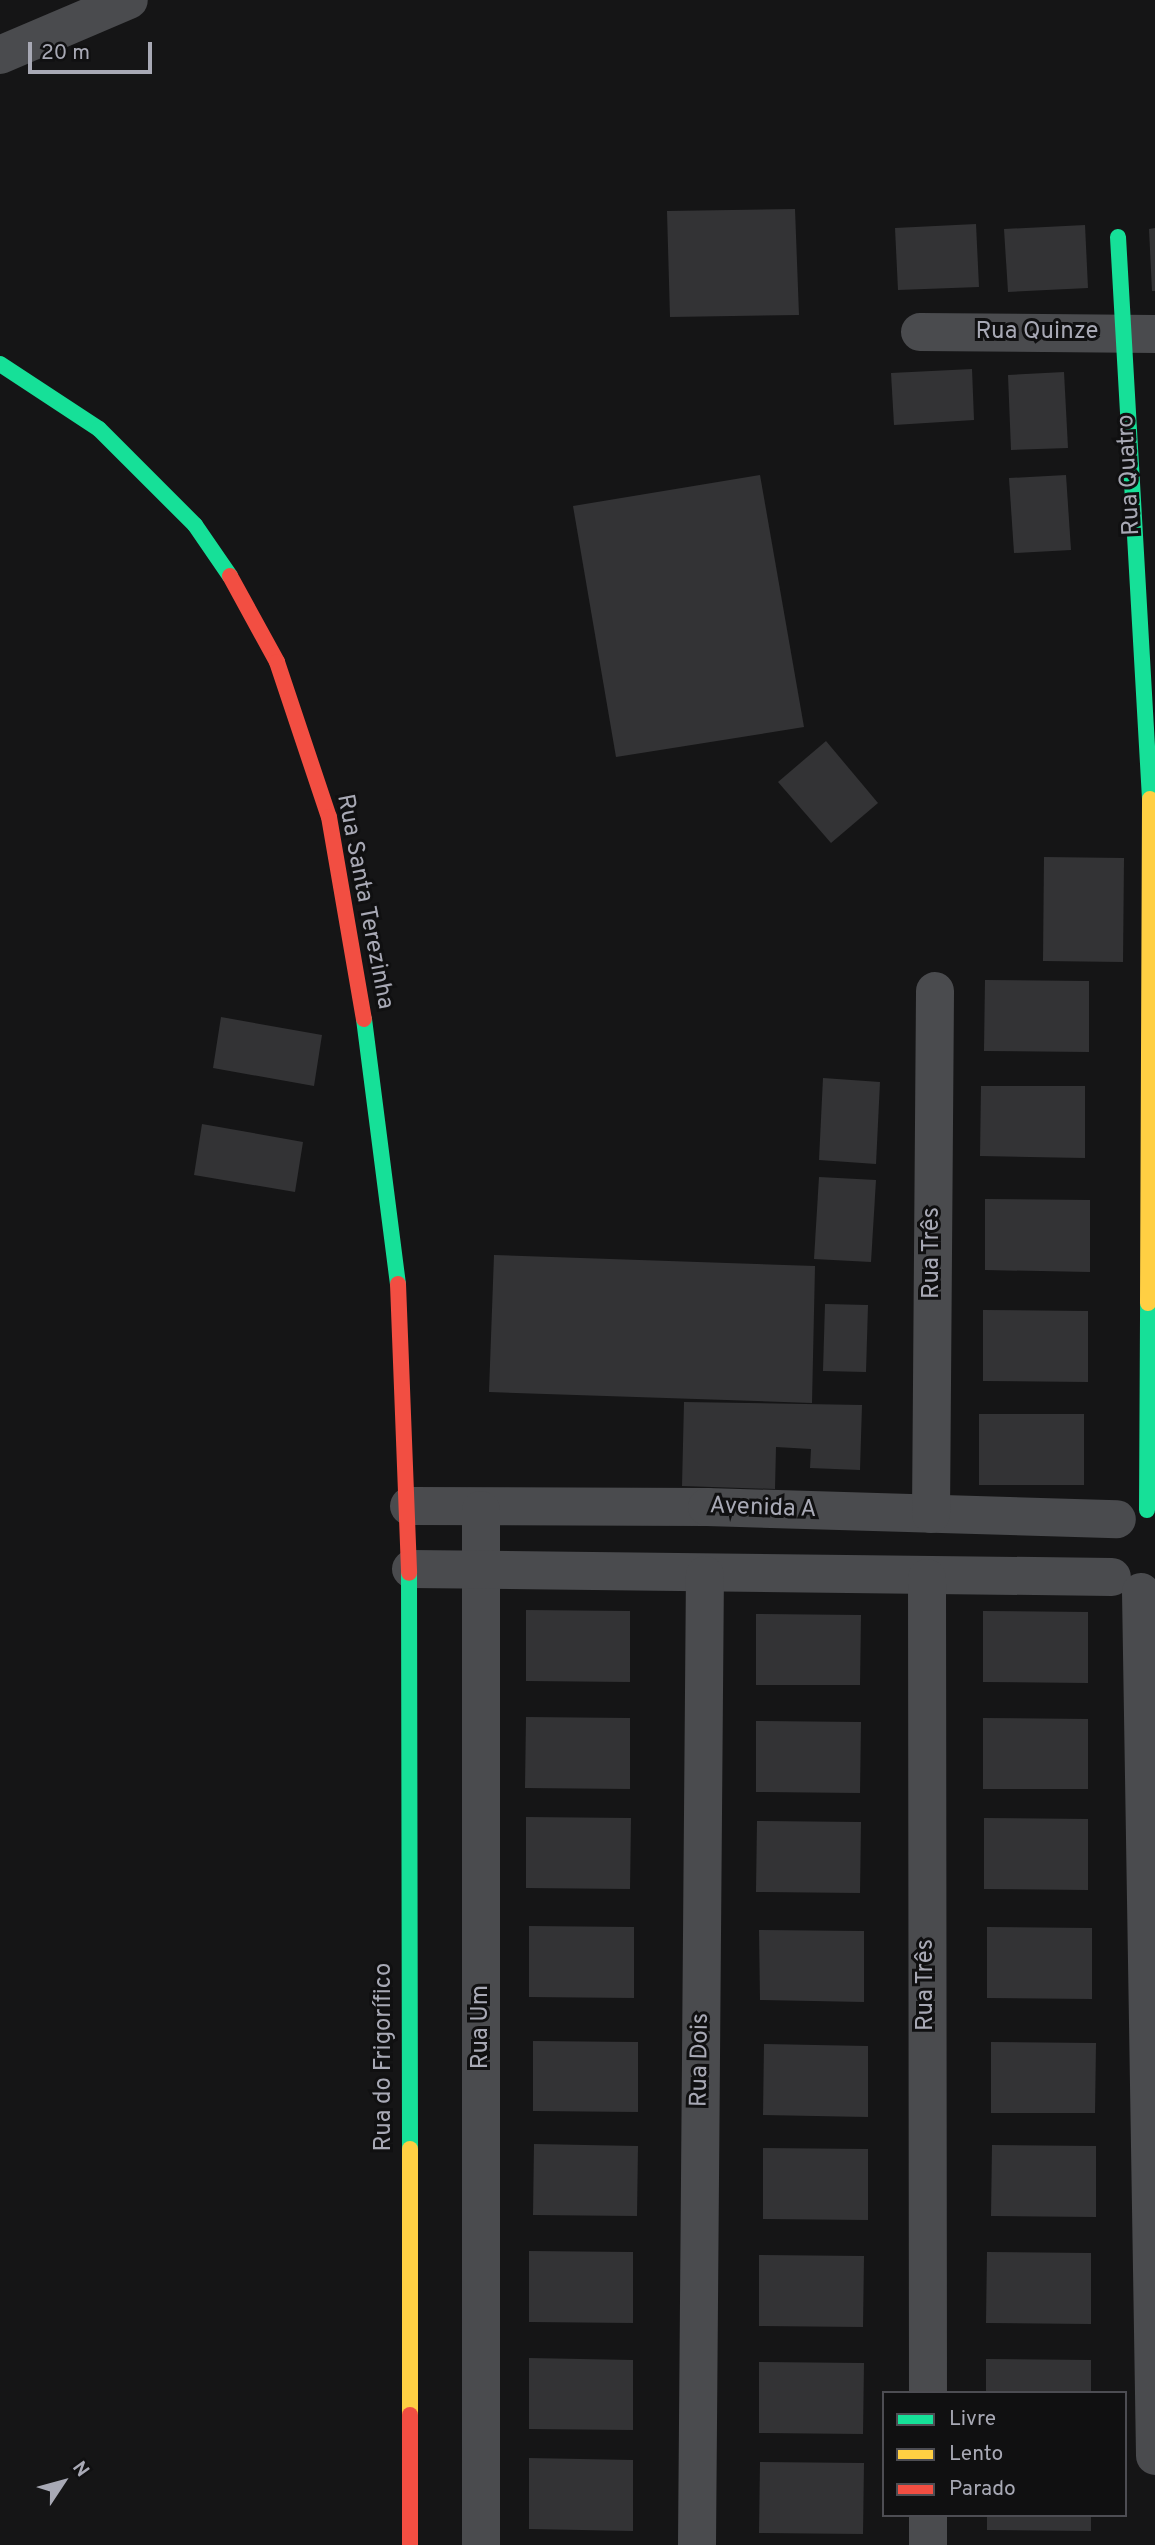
<!DOCTYPE html>
<meta charset="utf-8">
<style>
body{margin:0}
#map{position:relative;width:1155px;height:2545px;overflow:hidden;background:#151516;font-family:Overpass,sans-serif}
div>[style]{position:absolute}
[style*='--x']{left:calc(var(--x)*1px);top:calc(var(--y)*1px);width:calc(var(--w)*1px);rotate:calc(var(--a)*1deg)}
.building>*{inset:0;background:#333335}
.street>*{height:38px;margin:-19px;padding:0 19px;transform-origin:19px;border-radius:19px;background:#4a4b4e}
.fast>*{height:16px;margin:-8px;padding:0 8px;transform-origin:8px;border-radius:8px;background:#16e098}
.slow>*{height:16px;margin:-8px;padding:0 8px;transform-origin:8px;border-radius:8px;background:#ffcf43}
.jam>*{height:16px;margin:-8px;padding:0 8px;transform-origin:8px;border-radius:8px;background:#f24e42}
span{translate:-50% -50%;white-space:nowrap;text-align:center;line-height:1.15;-webkit-text-stroke:6px #101011;paint-order:stroke}
.street-label{font-size:24px;color:#a8a9b5}
.legend{position:absolute;left:882px;top:2391px;width:245px;height:126px;box-sizing:border-box;background:#101011;border:2px solid #4d4d53;margin:0;padding:9px 12px;list-style:none;font-size:21px;color:#a8a9b5}
.legend li{display:flex;align-items:center;gap:14px;height:35px}
.legend b{width:35px;border:2px solid #4d4d53}
.north{position:absolute;left:28px;top:2447px;width:70px;height:70px;-webkit-text-stroke:5px #101011;paint-order:stroke;rotate:54deg;font-size:19px;font-weight:700;line-height:28px;text-align:center;color:#a8a9b5}
.north::after{content:'';display:block;margin:auto;width:24px;height:32px;background:#a8a9b5;clip-path:polygon(50% 0,100% 100%,50% 72%,0 100%)}
.scale{position:absolute;left:28px;top:42px;width:124px;height:32px;box-sizing:border-box;border:4px solid #a8a9b5;border-top:0;padding-left:9px;font-size:21px;line-height:24px;white-space:nowrap;color:#a8a9b5;-webkit-text-stroke:5px #101011;paint-order:stroke}
</style>
<div id="map">
<div class="building">
<i style="clip-path:polygon(795px 209px,799px 315px,670px 317px,667px 211px)"></i>
<i style="clip-path:polygon(976px 224px,979px 287px,898px 290px,895px 228px)"></i>
<i style="clip-path:polygon(1085px 225px,1088px 288px,1008px 292px,1004px 229px)"></i>
<i style="clip-path:polygon(1155px 228px,1155px 291px,1152px 291px,1149px 229px)"></i>
<i style="clip-path:polygon(972px 369px,974px 420px,894px 425px,891px 373px)"></i>
<i style="clip-path:polygon(1064px 372px,1068px 448px,1011px 450px,1008px 375px)"></i>
<i style="clip-path:polygon(760px 475px,804px 727px,616px 757px,573px 506px)"></i>
<i style="clip-path:polygon(1066px 475px,1071px 550px,1014px 553px,1009px 478px)"></i>
<i style="clip-path:polygon(826px 741px,878px 803px,831px 843px,778px 782px)"></i>
<i style="clip-path:polygon(1044px 857px,1124px 858px,1123px 962px,1043px 961px)"></i>
<i style="clip-path:polygon(985px 980px,1089px 981px,1089px 1052px,984px 1051px)"></i>
<i style="clip-path:polygon(221px 1017px,322px 1035px,314px 1086px,213px 1068px)"></i>
<i style="clip-path:polygon(823px 1078px,880px 1082px,876px 1164px,819px 1160px)"></i>
<i style="clip-path:polygon(981px 1086px,1085px 1086px,1085px 1158px,980px 1156px)"></i>
<i style="clip-path:polygon(202px 1124px,303px 1142px,295px 1192px,194px 1175px)"></i>
<i style="clip-path:polygon(819px 1177px,876px 1180px,871px 1262px,814px 1259px)"></i>
<i style="clip-path:polygon(985px 1199px,1090px 1200px,1090px 1272px,985px 1270px)"></i>
<i style="clip-path:polygon(494px 1255px,815px 1266px,812px 1403px,489px 1392px)"></i>
<i style="clip-path:polygon(825px 1304px,868px 1305px,866px 1372px,823px 1371px)"></i>
<i style="clip-path:polygon(983px 1310px,1088px 1311px,1088px 1382px,983px 1381px)"></i>
<i style="clip-path:polygon(684px 1402px,862px 1405px,860px 1470px,810px 1468px,811px 1449px,776px 1447px,775px 1489px,682px 1486px)"></i>
<i style="clip-path:polygon(979px 1414px,1084px 1414px,1084px 1485px,979px 1485px)"></i>
<i style="clip-path:polygon(526px 1610px,630px 1611px,630px 1682px,526px 1681px)"></i>
<i style="clip-path:polygon(983px 1611px,1088px 1612px,1088px 1683px,983px 1682px)"></i>
<i style="clip-path:polygon(756px 1614px,861px 1615px,860px 1685px,756px 1685px)"></i>
<i style="clip-path:polygon(526px 1717px,630px 1718px,630px 1789px,525px 1788px)"></i>
<i style="clip-path:polygon(983px 1718px,1088px 1719px,1088px 1789px,983px 1789px)"></i>
<i style="clip-path:polygon(756px 1721px,861px 1722px,860px 1793px,756px 1792px)"></i>
<i style="clip-path:polygon(526px 1817px,631px 1818px,630px 1889px,526px 1888px)"></i>
<i style="clip-path:polygon(984px 1818px,1088px 1819px,1088px 1890px,984px 1889px)"></i>
<i style="clip-path:polygon(757px 1821px,861px 1822px,860px 1893px,756px 1892px)"></i>
<i style="clip-path:polygon(529px 1926px,634px 1927px,634px 1998px,529px 1997px)"></i>
<i style="clip-path:polygon(987px 1927px,1092px 1928px,1092px 1999px,987px 1998px)"></i>
<i style="clip-path:polygon(759px 1930px,864px 1931px,864px 2002px,760px 2000px)"></i>
<i style="clip-path:polygon(533px 2041px,638px 2042px,638px 2112px,533px 2111px)"></i>
<i style="clip-path:polygon(991px 2042px,1096px 2043px,1095px 2113px,991px 2113px)"></i>
<i style="clip-path:polygon(764px 2044px,868px 2046px,868px 2117px,763px 2115px)"></i>
<i style="clip-path:polygon(534px 2144px,638px 2146px,637px 2216px,533px 2215px)"></i>
<i style="clip-path:polygon(992px 2145px,1096px 2146px,1096px 2217px,991px 2216px)"></i>
<i style="clip-path:polygon(763px 2148px,868px 2149px,868px 2220px,763px 2219px)"></i>
<i style="clip-path:polygon(529px 2251px,633px 2252px,633px 2323px,529px 2322px)"></i>
<i style="clip-path:polygon(987px 2252px,1091px 2253px,1091px 2324px,986px 2323px)"></i>
<i style="clip-path:polygon(759px 2255px,864px 2256px,863px 2327px,759px 2326px)"></i>
<i style="clip-path:polygon(529px 2358px,633px 2360px,633px 2430px,529px 2429px)"></i>
<i style="clip-path:polygon(986px 2359px,1091px 2360px,1091px 2393px,986px 2393px)"></i>
<i style="clip-path:polygon(759px 2362px,864px 2363px,863px 2434px,759px 2433px)"></i>
<i style="clip-path:polygon(529px 2458px,633px 2460px,633px 2531px,529px 2529px)"></i>
<i style="clip-path:polygon(760px 2462px,864px 2463px,863px 2534px,759px 2533px)"></i>
<i style="clip-path:polygon(987px 2515px,1091px 2515px,1091px 2531px,987px 2530px)"></i>
</div>
<div class="street">
<i style="--x:0;--y:55;--w:140;--a:-23.1"></i>
<i style="--x:920;--y:332;--w:235;--a:0.5"></i>
<i style="--x:409;--y:1506;--w:298;--a:0.2"></i>
<i style="--x:707;--y:1507;--w:410;--a:1.7"></i>
<i style="--x:481;--y:1510;--w:1035;--a:90"></i>
<i style="--x:931;--y:1514;--w:523;--a:-89.56"></i>
<i style="--x:411;--y:1569;--w:701;--a:0.65"></i>
<i style="--x:927;--y:1578;--w:815;--a:89.93"></i>
<i style="--x:1141;--y:1592;--w:864;--a:89.07"></i>
<i style="--x:928;--y:2515;--w:30;--a:90"></i>
<i style="--x:697;--y:2545;--w:970;--a:-89.53"></i>
</div>
<div class="fast">
<i style="--x:1118;--y:237;--w:563;--a:86.74"></i>
<i style="--x:0;--y:364;--w:118;--a:33.3"></i>
<i style="--x:99;--y:429;--w:136;--a:45"></i>
<i style="--x:195;--y:525;--w:62;--a:55.5"></i>
<i style="--x:364;--y:1019;--w:267;--a:82.7"></i>
<i style="--x:1147;--y:1510;--w:207;--a:-89.7"></i>
<i style="--x:409;--y:1573;--w:576;--a:89.9"></i>
</div>
<div class="slow">
<i style="--x:1148;--y:1303;--w:504;--a:-89.77"></i>
<i style="--x:410;--y:2149;--w:266;--a:90"></i>
</div>
<div class="jam">
<i style="--x:230;--y:576;--w:98;--a:61.3"></i>
<i style="--x:277;--y:662;--w:163;--a:71.5"></i>
<i style="--x:329;--y:817;--w:205;--a:80.2"></i>
<i style="--x:398;--y:1284;--w:289;--a:87.8"></i>
<i style="--x:410;--y:2415;--w:130;--a:90"></i>
</div>
<div class="street-label">
<span style="left:1037px;top:333px">Rua Quinze</span>
<span style="left:1130px;top:475px;rotate:-93deg">Rua Quatro</span>
<span style="left:364px;top:902px;rotate:79deg">Rua Santa Terezinha</span>
<span style="left:933px;top:1253px;rotate:-90deg">Rua Três</span>
<span style="left:763px;top:1509px;rotate:2deg">Avenida A</span>
<span style="left:927px;top:1985px;rotate:-90deg">Rua Três</span>
<span style="left:482px;top:2027px;rotate:-90deg">Rua Um</span>
<span style="left:385px;top:2057px;rotate:-90deg">Rua do Frigorífico</span>
<span style="left:701px;top:2060px;rotate:-89deg">Rua Dois</span>
</div>
<ul class="legend">
<li><b style="height:9px;background:#16e098"></b>Livre</li>
<li><b style="height:9px;background:#ffcf43"></b>Lento</li>
<li><b style="height:9px;background:#f24e42"></b>Parado</li>
</ul>
<div class="north">N</div>
<div class="scale">20 m</div>
</div>
